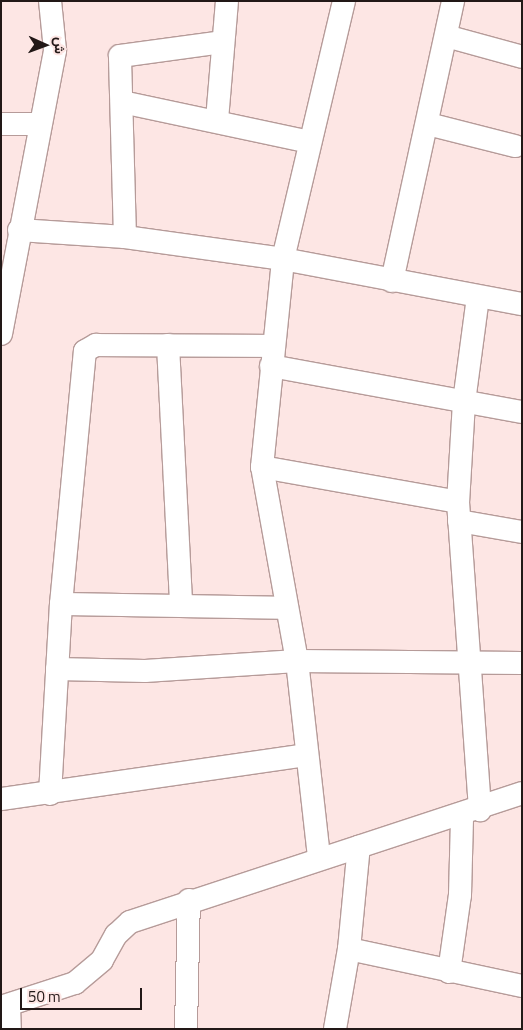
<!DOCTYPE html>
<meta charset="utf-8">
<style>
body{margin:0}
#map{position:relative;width:523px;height:1030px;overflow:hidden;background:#fde6e4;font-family:"Titillium Web",Vazirmatn,sans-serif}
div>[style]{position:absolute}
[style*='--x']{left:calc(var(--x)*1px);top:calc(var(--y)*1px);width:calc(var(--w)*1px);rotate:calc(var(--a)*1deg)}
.roads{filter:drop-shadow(1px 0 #b69b99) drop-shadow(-1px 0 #b69b99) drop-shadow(0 1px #b69b99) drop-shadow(0 -1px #b69b99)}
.minor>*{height:22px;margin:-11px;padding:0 11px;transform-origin:11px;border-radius:11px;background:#fff}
span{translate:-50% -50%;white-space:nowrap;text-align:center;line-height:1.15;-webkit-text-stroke:4.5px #fde6e4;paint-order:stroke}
.frame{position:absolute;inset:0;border:2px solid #221817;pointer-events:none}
.north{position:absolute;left:20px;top:20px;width:50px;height:50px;-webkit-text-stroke:4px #fde6e4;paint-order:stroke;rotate:92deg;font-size:14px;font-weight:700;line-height:20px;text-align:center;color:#221817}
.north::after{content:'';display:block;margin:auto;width:18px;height:22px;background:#221817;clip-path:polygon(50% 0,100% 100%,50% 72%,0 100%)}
.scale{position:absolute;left:20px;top:988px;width:122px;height:22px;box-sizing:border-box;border:2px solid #221817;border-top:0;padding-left:6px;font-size:15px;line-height:18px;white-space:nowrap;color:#221817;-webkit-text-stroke:4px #fde6e4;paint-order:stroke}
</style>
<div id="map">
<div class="roads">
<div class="minor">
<i style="--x:446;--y:36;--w:79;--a:15.4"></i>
<i style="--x:122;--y:102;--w:192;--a:12"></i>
<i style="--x:217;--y:120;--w:119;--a:-85.2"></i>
<i style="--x:1;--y:124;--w:38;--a:0"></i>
<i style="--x:428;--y:124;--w:90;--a:14.2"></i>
<i style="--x:19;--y:230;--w:106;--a:3.8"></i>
<i style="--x:125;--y:237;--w:160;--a:7.9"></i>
<i style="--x:283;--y:259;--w:243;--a:10.7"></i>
<i style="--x:125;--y:237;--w:181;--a:-91.6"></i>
<i style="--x:120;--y:56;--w:103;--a:-7.8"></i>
<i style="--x:392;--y:281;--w:287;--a:-77.7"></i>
<i style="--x:478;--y:297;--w:106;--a:97.6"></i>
<i style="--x:464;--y:402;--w:100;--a:93.4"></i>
<i style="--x:458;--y:502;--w:309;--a:85.9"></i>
<i style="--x:1;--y:334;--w:289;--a:-79.2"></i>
<i style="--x:55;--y:50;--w:49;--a:-95.8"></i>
<i style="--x:168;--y:345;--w:259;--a:87.1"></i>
<i style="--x:271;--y:366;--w:255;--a:10.4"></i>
<i style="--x:262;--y:467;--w:199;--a:10.1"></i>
<i style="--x:459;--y:521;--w:64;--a:9.9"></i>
<i style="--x:61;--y:604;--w:223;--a:1"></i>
<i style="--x:57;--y:669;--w:88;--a:1.3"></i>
<i style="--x:145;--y:671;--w:152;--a:-3.8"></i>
<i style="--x:297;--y:661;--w:225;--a:0.5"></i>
<i style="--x:50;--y:794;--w:190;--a:-86.7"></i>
<i style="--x:61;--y:604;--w:254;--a:-84.6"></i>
<i style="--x:85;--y:351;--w:13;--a:-29"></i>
<i style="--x:96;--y:345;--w:177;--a:0.3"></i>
<i style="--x:1;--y:799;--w:309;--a:-8.2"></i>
<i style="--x:319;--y:857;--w:197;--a:-96.4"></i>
<i style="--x:297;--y:661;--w:197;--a:-100.2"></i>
<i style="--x:262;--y:467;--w:209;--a:-84.2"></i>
<i style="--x:283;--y:259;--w:265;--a:-76.7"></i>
<i style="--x:349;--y:949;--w:177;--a:12.1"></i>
<i style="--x:449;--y:972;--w:78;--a:-81.9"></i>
<i style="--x:460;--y:895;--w:79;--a:-88.5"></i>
<i style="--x:9;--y:1006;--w:23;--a:88"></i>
<i style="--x:1;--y:1007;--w:78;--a:-18"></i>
<i style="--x:75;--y:983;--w:35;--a:-40"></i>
<i style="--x:102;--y:960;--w:29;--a:-61"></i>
<i style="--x:116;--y:935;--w:19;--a:-43"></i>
<i style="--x:130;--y:922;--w:413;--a:-18.2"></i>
<i style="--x:186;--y:1029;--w:129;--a:-88.7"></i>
<i style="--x:335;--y:1029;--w:81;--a:-80.1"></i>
<i style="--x:349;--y:949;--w:103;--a:-84.5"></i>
</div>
</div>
<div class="frame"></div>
<div class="north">ش</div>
<div class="scale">50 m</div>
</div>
